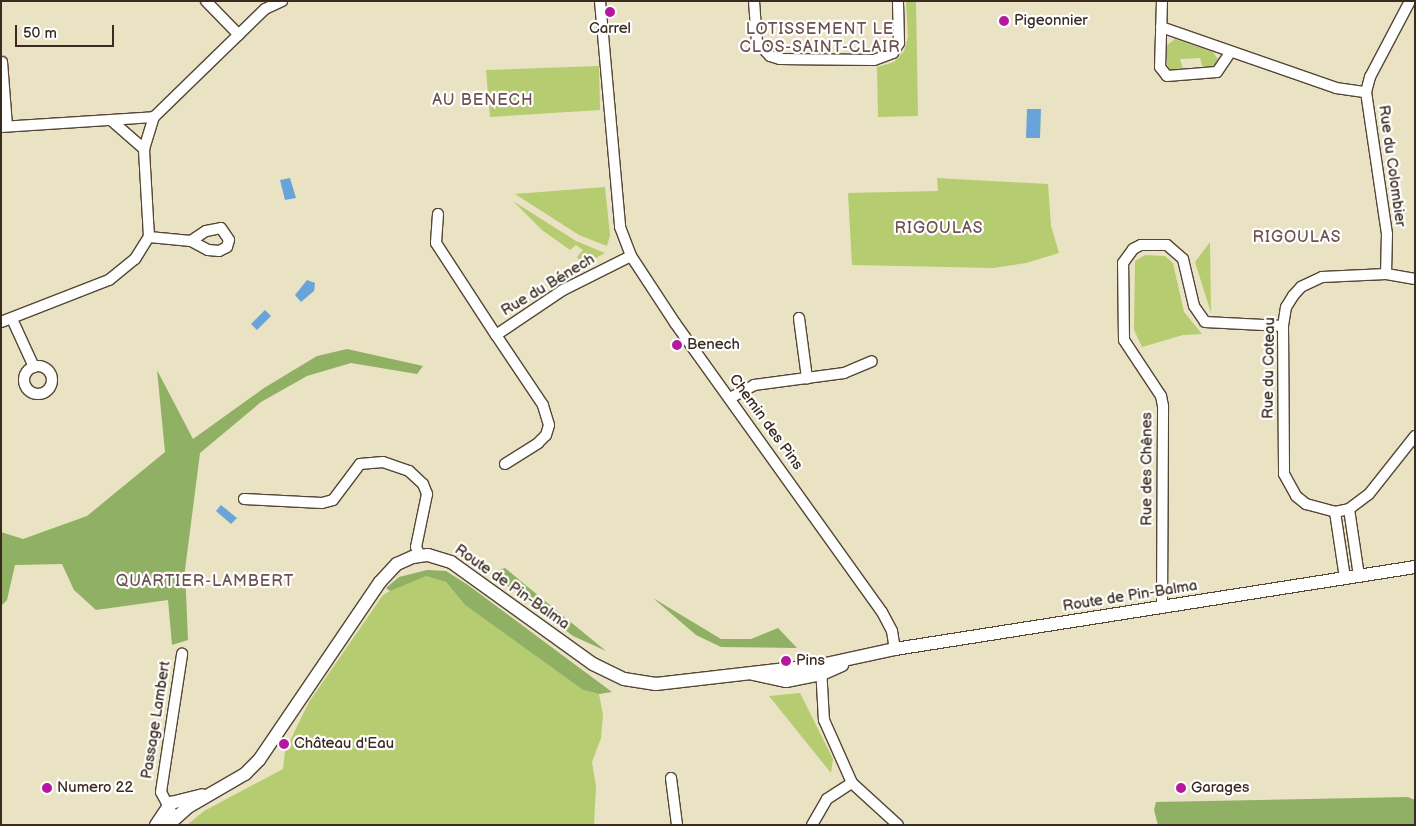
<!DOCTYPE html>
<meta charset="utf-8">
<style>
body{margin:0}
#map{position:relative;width:1416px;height:826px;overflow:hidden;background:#e9e3c3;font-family:"Balsamiq Sans",sans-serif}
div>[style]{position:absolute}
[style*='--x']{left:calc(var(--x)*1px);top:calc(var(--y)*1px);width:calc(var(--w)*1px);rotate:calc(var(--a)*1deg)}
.green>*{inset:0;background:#b5cc71}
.forest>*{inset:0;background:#90b063}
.water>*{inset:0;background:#68a4d9}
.roads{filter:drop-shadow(1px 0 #554637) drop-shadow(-1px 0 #554637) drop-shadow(0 1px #554637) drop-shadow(0 -1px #554637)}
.minor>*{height:10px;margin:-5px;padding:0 5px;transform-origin:5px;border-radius:5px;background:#fff}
.minor>.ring{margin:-5px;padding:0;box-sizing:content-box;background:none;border:10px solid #fff;border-radius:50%}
.tertiary>*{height:12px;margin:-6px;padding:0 6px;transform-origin:6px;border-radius:6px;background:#fff}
.dots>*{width:14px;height:14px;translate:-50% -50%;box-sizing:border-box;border:2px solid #fff;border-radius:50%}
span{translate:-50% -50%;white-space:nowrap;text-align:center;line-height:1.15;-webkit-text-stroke:4.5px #fff;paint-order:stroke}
.poi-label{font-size:15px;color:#3b2a1e}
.left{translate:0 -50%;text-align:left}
.street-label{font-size:15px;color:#3b2a1e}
.neighbourhood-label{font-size:16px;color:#6e514f;letter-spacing:1px}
.frame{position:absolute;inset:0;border:2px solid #3b2a1e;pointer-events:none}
.scale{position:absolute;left:15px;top:25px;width:99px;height:22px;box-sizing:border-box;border:2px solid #3b2a1e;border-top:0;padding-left:6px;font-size:15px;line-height:18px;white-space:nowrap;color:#3b2a1e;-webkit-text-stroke:4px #fff;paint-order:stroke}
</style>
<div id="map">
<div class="green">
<i style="clip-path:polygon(906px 1px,916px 1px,918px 116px,878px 117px,877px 67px,894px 62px,904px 51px,908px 37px)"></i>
<i style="clip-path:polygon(1175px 39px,1213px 52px,1218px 59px,1215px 66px,1203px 68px,1200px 58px,1180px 59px,1183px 70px,1170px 70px,1167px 64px,1167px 45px)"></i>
<i style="clip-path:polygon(599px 66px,600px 110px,490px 117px,486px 70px)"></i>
<i style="clip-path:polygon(937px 178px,1048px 184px,1051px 226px,1059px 253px,1026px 263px,993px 268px,852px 265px,848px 193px,938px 191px)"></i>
<i style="clip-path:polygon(605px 187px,610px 235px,607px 246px,579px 235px,515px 194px)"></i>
<i style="clip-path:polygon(513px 201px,576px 241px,605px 253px,583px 265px,577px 257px,583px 250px,576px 245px,570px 250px,542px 230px)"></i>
<i style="clip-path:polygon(1210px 242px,1211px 313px,1195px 262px)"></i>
<i style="clip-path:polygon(1145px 255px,1165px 256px,1173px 263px,1184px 312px,1202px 334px,1183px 335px,1142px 347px,1134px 330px,1135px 261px)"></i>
<i style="clip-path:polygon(426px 576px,446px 582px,465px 605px,583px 690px,599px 694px,603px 715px,601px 738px,592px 762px,596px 787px,594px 825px,187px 825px,204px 811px,283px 769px,285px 751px,309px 702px,383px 595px,403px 583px)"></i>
<i style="clip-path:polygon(800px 693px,833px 759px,831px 773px,769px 696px)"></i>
</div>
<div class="forest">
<i style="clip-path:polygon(347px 349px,423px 366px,417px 374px,351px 363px,307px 376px,261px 402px,200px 453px,185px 570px,188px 640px,172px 645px,168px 600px,96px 610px,74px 590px,62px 564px,15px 565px,7px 600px,1px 606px,1px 532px,23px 539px,87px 516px,165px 452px,157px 370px,193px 439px,264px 388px,317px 356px)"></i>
<i style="clip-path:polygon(505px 568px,562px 615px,606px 651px,573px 636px,490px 573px)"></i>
<i style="clip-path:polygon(427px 570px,446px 571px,468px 585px,612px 692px,599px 694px,583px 690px,465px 605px,446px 582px,426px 576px,390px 591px,386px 588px,399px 577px)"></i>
<i style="clip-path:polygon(653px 598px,721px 639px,751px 639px,778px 628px,797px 648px,721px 647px,696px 635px)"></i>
<i style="clip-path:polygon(1408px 797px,1415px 800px,1415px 825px,1158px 825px,1154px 810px,1156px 802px)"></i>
</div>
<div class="water">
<i style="clip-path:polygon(1027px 109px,1041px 109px,1040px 138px,1026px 138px)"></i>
<i style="clip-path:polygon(290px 178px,296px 198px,285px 200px,280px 180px)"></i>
<i style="clip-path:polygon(307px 280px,315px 283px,314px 291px,301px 302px,295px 295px)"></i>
<i style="clip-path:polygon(265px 310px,271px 316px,257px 330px,251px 324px)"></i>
<i style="clip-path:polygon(221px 505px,237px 518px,231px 524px,216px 511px)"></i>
</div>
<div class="roads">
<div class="minor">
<i style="--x:206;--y:1;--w:47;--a:45.9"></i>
<i style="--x:600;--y:1;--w:227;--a:84.9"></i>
<i style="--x:620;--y:227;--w:31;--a:69"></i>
<i style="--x:631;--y:256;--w:80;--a:56.7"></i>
<i style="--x:675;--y:323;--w:355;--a:54.4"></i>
<i style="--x:882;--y:612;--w:21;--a:62"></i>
<i style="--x:892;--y:631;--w:18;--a:81"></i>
<i style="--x:754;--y:1;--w:41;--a:85.8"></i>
<i style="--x:757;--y:42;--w:19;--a:47"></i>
<i style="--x:770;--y:56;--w:10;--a:17"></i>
<i style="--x:780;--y:59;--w:94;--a:0.6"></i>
<i style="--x:874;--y:60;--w:20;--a:-20"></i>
<i style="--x:893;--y:53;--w:12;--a:-59"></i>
<i style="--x:899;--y:43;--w:42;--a:-91.4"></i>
<i style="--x:1162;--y:1;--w:66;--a:91.7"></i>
<i style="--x:1160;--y:67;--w:11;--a:52"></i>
<i style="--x:1167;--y:76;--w:50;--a:-4.6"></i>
<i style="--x:1217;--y:72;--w:23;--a:-56"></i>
<i style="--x:1161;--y:27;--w:185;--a:19.2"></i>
<i style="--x:1336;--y:88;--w:30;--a:8"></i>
<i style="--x:2;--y:62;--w:64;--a:85.5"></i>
<i style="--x:112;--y:121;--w:43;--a:41.2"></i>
<i style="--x:1;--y:127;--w:153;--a:-3.7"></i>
<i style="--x:154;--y:117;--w:155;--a:-44.2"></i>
<i style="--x:265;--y:9;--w:19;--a:-25"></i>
<i style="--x:438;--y:214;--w:29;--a:94"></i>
<i style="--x:436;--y:243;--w:110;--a:56.9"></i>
<i style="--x:149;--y:237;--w:42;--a:5.4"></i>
<i style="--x:191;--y:241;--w:18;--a:-34"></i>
<i style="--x:206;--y:231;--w:15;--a:-11"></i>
<i style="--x:221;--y:228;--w:14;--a:56"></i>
<i style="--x:229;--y:240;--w:7;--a:106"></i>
<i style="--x:227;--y:247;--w:9;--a:153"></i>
<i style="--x:219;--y:251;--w:11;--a:-175"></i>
<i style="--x:208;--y:250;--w:19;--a:-152"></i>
<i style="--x:1386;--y:274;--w:40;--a:-88.6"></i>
<i style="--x:1387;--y:234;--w:144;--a:-98.4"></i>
<i style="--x:1366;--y:92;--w:16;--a:-75"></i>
<i style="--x:1370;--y:77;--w:86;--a:-62.2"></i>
<i style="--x:1415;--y:279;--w:29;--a:-170"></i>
<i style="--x:1386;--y:274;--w:64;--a:177.3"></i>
<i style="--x:1322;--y:277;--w:23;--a:155"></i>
<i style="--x:1301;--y:287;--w:12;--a:132"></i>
<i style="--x:1293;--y:296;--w:13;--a:122"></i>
<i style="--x:1286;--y:307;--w:19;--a:99"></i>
<i style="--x:1283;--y:326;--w:148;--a:89.6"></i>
<i style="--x:1284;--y:474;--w:25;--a:61"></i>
<i style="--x:1296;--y:496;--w:13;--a:39"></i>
<i style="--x:1306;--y:504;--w:30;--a:15"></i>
<i style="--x:1335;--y:512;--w:14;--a:-12"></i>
<i style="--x:1349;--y:509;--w:25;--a:-37"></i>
<i style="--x:1369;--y:494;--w:74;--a:-51.6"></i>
<i style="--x:799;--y:318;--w:61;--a:82.4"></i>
<i style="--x:12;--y:319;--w:53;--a:65.4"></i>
<i style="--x:1;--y:322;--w:116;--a:-21.3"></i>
<i style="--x:109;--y:280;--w:33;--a:-39"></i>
<i style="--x:135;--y:259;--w:26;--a:-58"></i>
<i style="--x:149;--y:237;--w:88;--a:-93.3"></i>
<i style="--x:144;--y:149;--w:34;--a:-73"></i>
<i class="ring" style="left:24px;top:366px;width:18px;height:18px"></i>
<i style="--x:730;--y:398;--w:27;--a:-28"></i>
<i style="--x:754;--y:385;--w:91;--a:-7.6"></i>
<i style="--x:844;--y:373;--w:30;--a:-23"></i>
<i style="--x:505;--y:464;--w:39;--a:-32"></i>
<i style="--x:538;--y:443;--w:11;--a:-45"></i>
<i style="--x:546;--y:435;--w:10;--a:-73"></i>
<i style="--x:549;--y:425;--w:21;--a:-107"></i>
<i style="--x:543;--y:405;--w:84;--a:-123.9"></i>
<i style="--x:496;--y:335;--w:81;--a:-33.9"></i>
<i style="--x:563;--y:290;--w:76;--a:-26.6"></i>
<i style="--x:244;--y:499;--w:78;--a:2.9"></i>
<i style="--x:322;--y:503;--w:11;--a:-15"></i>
<i style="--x:333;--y:500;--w:45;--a:-53.1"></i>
<i style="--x:360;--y:464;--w:23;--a:-5"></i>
<i style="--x:383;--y:462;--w:28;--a:19"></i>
<i style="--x:409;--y:471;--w:19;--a:43"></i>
<i style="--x:423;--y:484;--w:11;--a:68"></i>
<i style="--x:427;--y:494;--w:54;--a:101.7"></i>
<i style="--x:416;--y:547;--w:10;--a:66"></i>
<i style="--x:1349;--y:509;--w:68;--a:81.5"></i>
<i style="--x:1335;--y:512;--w:67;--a:81.4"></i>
<i style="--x:1162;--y:607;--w:201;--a:-89.7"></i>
<i style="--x:1163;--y:406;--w:10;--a:-101"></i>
<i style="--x:1161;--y:396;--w:67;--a:-123.5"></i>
<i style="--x:1124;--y:340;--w:77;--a:-90.7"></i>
<i style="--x:1123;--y:263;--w:17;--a:-54"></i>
<i style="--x:1133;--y:249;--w:9;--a:-27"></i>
<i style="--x:1141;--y:245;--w:26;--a:0"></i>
<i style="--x:1167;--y:245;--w:21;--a:41"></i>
<i style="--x:1183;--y:259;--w:48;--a:76.8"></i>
<i style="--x:1194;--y:306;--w:19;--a:55"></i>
<i style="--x:1205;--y:322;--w:78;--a:2.9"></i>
<i style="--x:821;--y:667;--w:53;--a:86.8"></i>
<i style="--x:824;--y:720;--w:69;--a:66"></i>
<i style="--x:852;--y:783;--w:62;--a:42.4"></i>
<i style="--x:671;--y:778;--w:47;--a:82.7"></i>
<i style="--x:171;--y:811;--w:21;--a:-118"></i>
<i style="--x:161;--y:792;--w:140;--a:-81.3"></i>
<i style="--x:812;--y:825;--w:30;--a:-60"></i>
<i style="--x:827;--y:799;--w:30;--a:-33"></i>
</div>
<div class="tertiary">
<i style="--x:753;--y:674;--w:34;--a:12"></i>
<i style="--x:786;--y:681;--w:37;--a:-11"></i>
<i style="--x:822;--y:674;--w:22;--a:-24"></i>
<i style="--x:156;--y:825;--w:27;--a:-56"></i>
<i style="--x:171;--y:803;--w:32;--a:-14"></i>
<i style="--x:168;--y:825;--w:27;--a:-42"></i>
<i style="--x:188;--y:807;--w:66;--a:-30.1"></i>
<i style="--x:245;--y:774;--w:20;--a:-45"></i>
<i style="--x:259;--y:760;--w:215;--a:-55.8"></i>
<i style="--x:380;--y:582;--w:25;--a:-47"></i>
<i style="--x:397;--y:564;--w:17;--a:-24"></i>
<i style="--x:413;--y:557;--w:15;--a:-8"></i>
<i style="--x:428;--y:555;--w:24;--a:17"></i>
<i style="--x:451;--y:562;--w:175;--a:35.7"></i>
<i style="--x:593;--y:664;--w:34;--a:26"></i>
<i style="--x:624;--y:679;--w:32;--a:9"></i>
<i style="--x:656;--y:684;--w:166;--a:-6.6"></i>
<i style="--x:821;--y:665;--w:76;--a:-12.2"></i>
<i style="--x:895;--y:649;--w:526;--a:-8.96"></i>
</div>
</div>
<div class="dots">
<i style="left:610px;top:12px;background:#b5179e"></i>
<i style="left:1004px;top:21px;background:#b5179e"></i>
<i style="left:677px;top:345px;background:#b5179e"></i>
<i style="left:786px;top:661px;background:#b5179e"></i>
<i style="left:284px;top:744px;background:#b5179e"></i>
<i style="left:47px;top:788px;background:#b5179e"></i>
<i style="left:1181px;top:788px;background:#b5179e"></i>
</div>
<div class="poi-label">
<span class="left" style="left:1014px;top:21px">Pigeonnier</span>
<span style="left:610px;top:29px">Carrel</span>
<span class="left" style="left:687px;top:345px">Benech</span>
<span class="left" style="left:796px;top:661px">Pins</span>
<span class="left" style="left:294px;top:744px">Château d'Eau</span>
<span class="left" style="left:57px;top:788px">Numero 22</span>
<span class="left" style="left:1191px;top:788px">Garages</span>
</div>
<div class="street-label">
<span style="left:1392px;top:166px;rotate:82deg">Rue du Colombier</span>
<span style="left:548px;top:285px;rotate:-31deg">Rue du Bénech</span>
<span style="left:1269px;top:368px;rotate:-89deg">Rue du Coteau</span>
<span style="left:766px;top:422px;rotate:54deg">Chemin des Pins</span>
<span style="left:1147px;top:469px;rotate:-90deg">Rue des Chênes</span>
<span style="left:512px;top:587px;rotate:35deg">Route de Pin-Balma</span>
<span style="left:1130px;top:596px;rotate:-9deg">Route de Pin-Balma</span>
<span style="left:156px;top:720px;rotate:-81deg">Passage Lambert</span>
</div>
<div class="neighbourhood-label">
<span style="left:820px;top:39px">LOTISSEMENT LE<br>CLOS-SAINT-CLAIR</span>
<span style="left:483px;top:101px">AU BENECH</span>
<span style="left:939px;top:229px">RIGOULAS</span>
<span style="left:1297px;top:238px">RIGOULAS</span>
<span style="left:205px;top:582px">QUARTIER-LAMBERT</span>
</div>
<div class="frame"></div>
<div class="scale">50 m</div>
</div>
